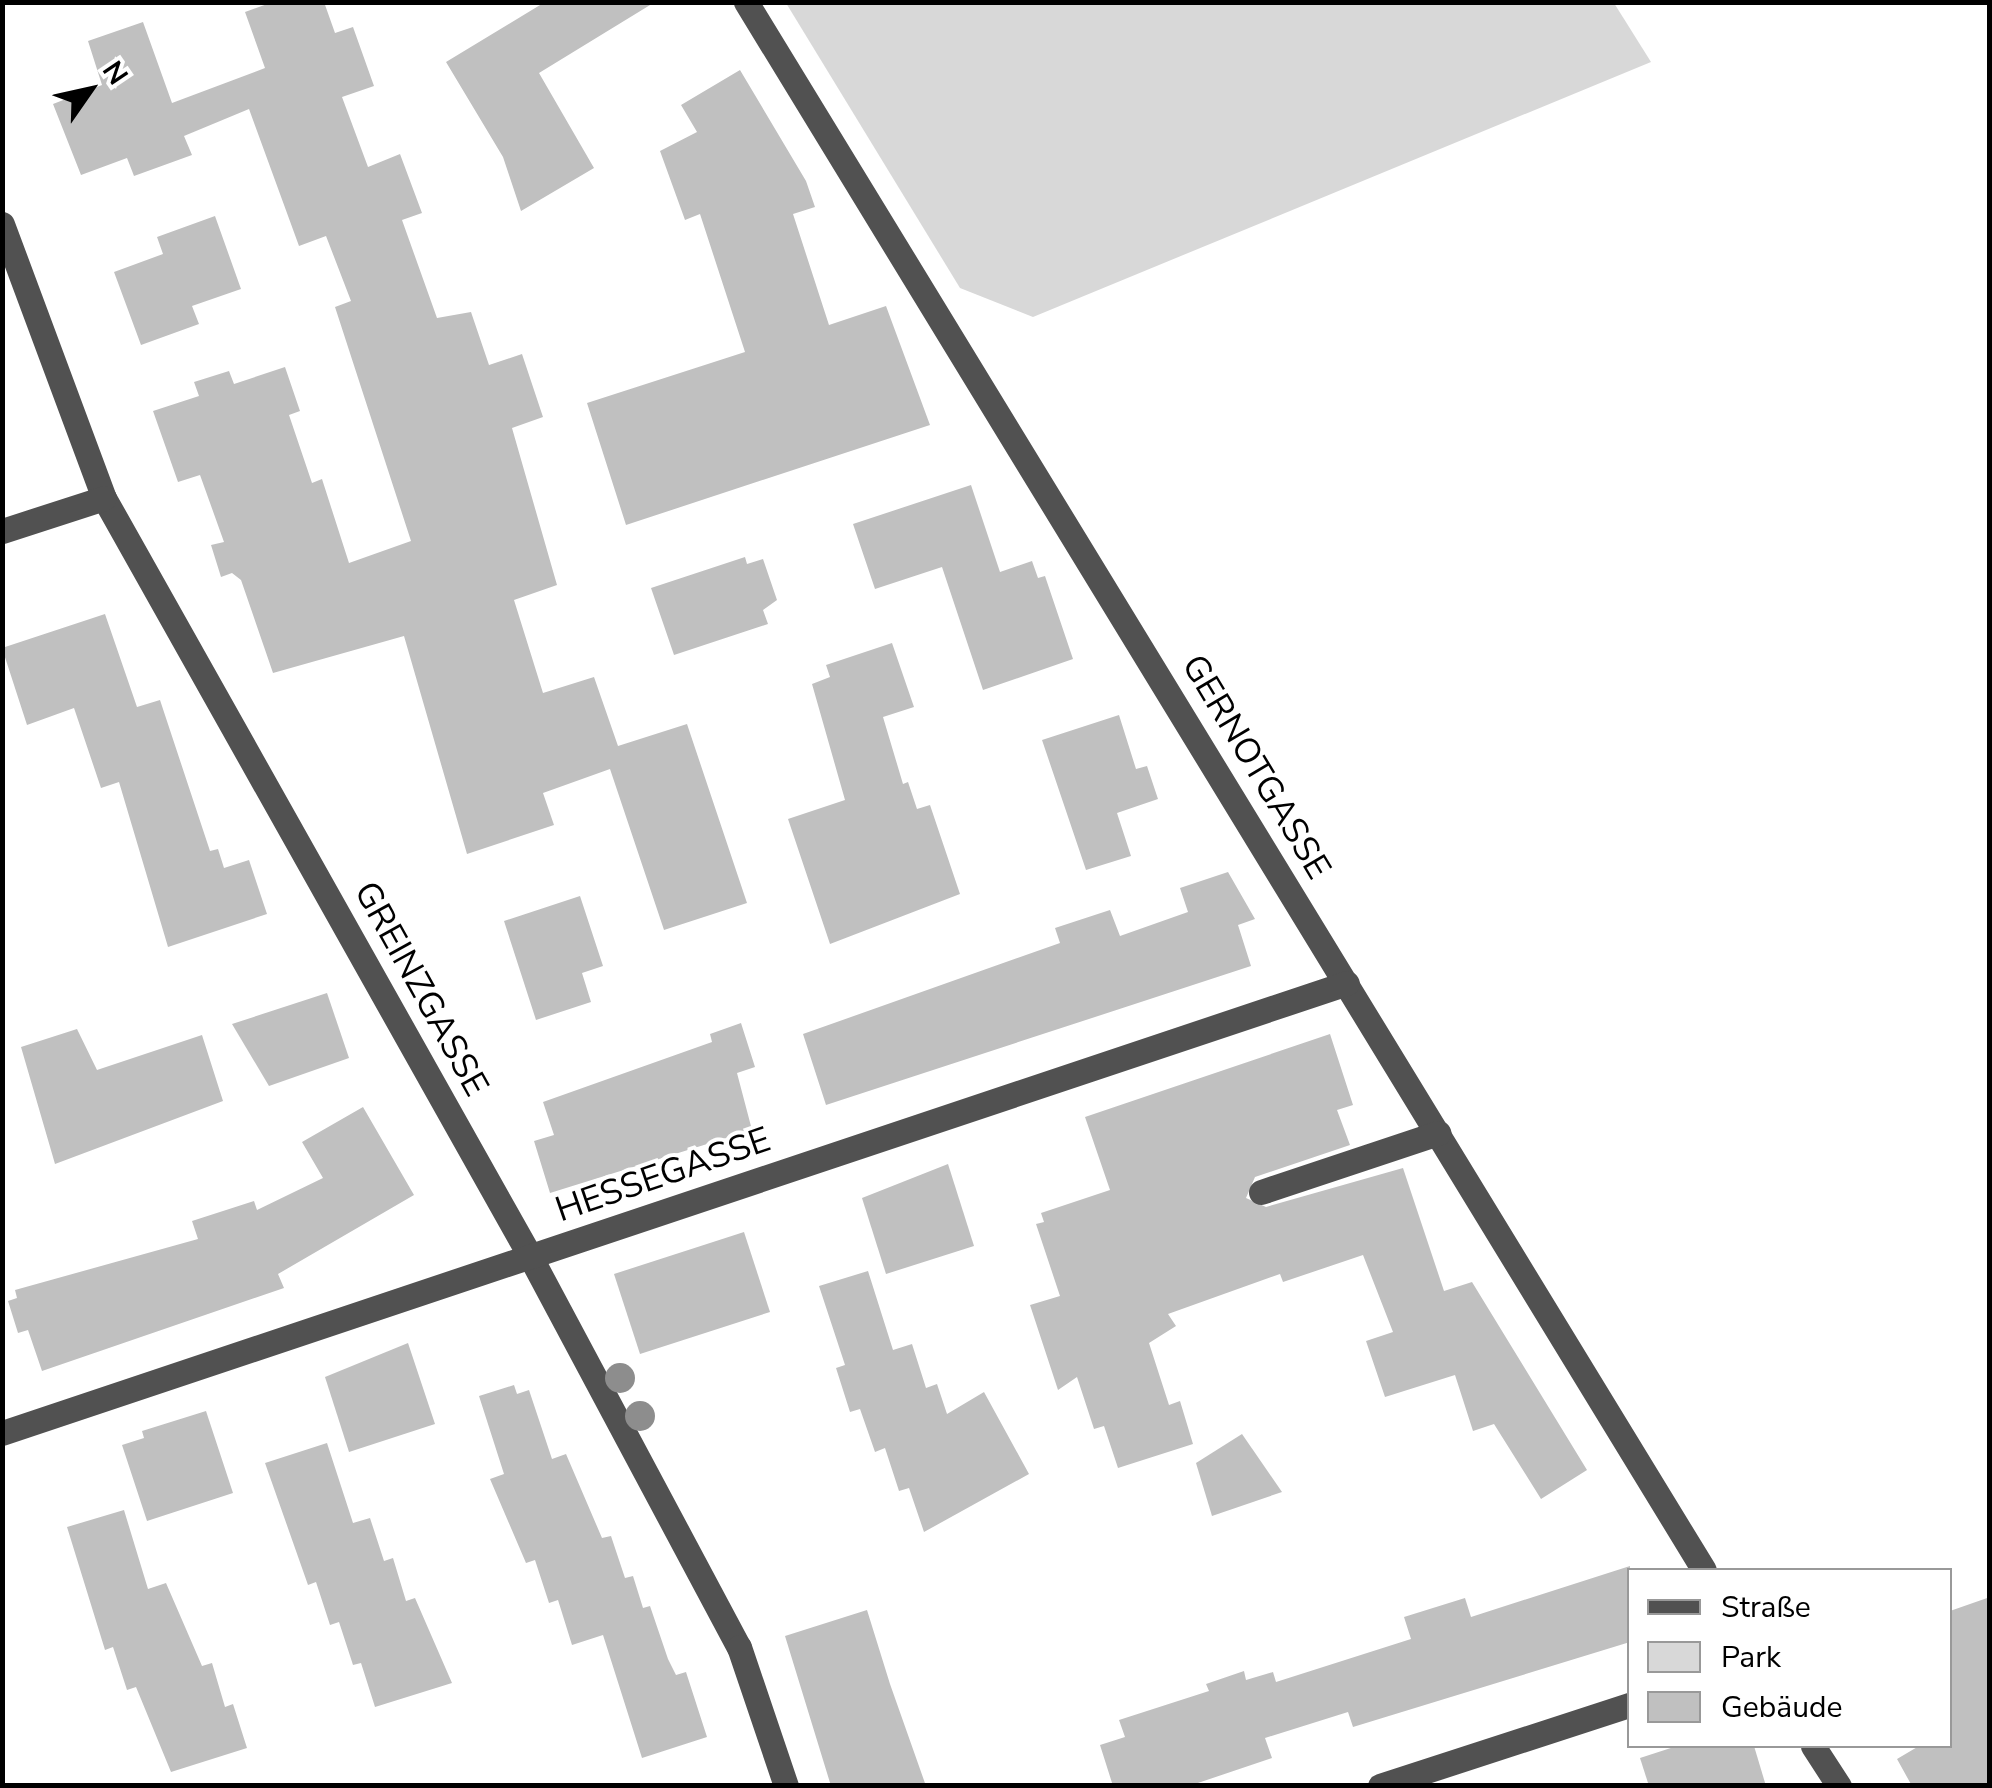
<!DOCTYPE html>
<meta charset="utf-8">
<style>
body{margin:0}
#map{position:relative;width:1992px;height:1788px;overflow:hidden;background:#fff;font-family:"Nunito Sans",sans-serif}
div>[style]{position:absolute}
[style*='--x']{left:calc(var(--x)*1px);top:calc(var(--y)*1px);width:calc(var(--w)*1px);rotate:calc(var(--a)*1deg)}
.green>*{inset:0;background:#d8d8d8}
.building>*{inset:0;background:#c0c0c0}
.minor>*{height:25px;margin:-12.5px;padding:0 12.5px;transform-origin:12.5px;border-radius:12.5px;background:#515151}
.trees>*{width:30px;height:30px;margin:-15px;border-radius:50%;background:#8d8d8d}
span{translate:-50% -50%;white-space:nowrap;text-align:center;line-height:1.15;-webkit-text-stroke:8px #fff;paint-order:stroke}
.street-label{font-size:35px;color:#000}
.frame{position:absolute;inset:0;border:5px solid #000;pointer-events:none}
.legend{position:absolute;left:1627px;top:1568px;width:325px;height:180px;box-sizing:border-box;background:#fff;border:2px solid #999;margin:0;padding:12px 18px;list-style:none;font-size:30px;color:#000}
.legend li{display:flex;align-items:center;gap:20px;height:50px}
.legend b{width:50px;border:2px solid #999}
.north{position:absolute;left:40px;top:40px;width:100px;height:100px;-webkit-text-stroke:8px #fff;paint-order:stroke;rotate:56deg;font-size:28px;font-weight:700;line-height:40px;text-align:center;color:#000}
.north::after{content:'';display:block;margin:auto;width:35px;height:45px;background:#000;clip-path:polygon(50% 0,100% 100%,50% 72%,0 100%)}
</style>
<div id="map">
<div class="green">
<i style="clip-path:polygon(786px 3px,1614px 3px,1651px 62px,1033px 317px,960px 288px)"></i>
</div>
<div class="building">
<i style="clip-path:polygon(273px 2px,324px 2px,335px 33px,353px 27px,374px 86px,342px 97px,368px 167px,400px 154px,422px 213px,402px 220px,437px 318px,471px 312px,489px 365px,522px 354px,543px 417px,512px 428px,557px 585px,514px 600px,543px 693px,594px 677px,618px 746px,687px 724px,747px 903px,664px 930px,610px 769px,543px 793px,554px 825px,467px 854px,404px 636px,273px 673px,241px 580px,232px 573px,221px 577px,211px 545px,224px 542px,200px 475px,178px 482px,153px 411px,199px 396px,194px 382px,229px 371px,234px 384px,285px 367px,300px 411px,289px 415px,312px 483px,322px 479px,349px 563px,411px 541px,335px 307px,351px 301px,326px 236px,299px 246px,249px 109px,184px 136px,192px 155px,134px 176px,127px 158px,81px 175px,53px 104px,102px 85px,88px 41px,143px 22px,172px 103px,265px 68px,245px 12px)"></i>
<i style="clip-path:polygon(545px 2px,655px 2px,539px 73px,594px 168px,521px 211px,503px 157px,446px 62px)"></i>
<i style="clip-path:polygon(740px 70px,806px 181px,815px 207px,793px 214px,829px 325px,886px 306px,930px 425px,626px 525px,587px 403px,745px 352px,700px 214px,685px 220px,660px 151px,697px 132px,681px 105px)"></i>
<i style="clip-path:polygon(215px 216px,241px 289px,192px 306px,199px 324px,141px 345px,114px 272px,163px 254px,157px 237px)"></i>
<i style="clip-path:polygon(971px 485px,1000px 572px,1032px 561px,1038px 578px,1045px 576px,1073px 659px,983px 690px,942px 567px,875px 589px,853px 524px)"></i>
<i style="clip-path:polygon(745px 557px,747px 564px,763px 559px,777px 600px,763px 610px,768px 624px,674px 655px,651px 588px)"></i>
<i style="clip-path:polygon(105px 614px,137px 707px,160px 700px,210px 851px,218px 849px,224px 868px,249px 860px,267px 914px,168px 947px,119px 782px,101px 788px,74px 708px,27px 725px,2px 648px)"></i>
<i style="clip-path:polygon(892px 643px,914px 707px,883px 717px,903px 784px,908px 782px,917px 809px,930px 805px,960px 894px,830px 944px,788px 819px,845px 800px,812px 684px,830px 677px,826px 665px)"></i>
<i style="clip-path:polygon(1119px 715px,1136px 769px,1147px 766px,1158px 799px,1117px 813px,1131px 856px,1086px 870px,1042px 740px)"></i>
<i style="clip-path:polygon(1228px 872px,1255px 919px,1238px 925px,1251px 966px,826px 1105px,803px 1034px,1060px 943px,1055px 928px,1110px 910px,1120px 936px,1188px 912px,1180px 888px)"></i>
<i style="clip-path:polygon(580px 896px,603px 966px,582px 973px,591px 1002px,536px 1020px,504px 921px)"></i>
<i style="clip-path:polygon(327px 993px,349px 1058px,269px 1086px,232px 1024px)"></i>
<i style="clip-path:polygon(741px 1023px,755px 1067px,737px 1073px,752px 1130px,550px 1193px,534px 1141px,554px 1135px,543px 1102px,712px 1042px,710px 1034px)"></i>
<i style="clip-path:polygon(77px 1029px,97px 1070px,202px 1035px,223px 1101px,55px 1164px,21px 1047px)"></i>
<i style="clip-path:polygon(1330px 1034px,1353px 1105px,1337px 1110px,1350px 1145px,1255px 1177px,1246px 1198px,1266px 1207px,1403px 1168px,1444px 1291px,1472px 1282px,1587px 1470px,1541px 1499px,1494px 1424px,1473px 1431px,1455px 1375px,1385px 1397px,1366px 1341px,1393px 1332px,1363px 1255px,1283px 1282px,1280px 1274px,1168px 1314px,1176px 1326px,1149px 1343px,1169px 1405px,1180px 1401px,1193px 1444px,1118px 1468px,1104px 1426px,1094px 1429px,1077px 1377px,1058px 1390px,1030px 1305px,1060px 1296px,1036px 1224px,1044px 1222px,1041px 1213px,1110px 1190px,1085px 1117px)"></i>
<i style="clip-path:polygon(363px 1107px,414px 1195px,278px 1274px,284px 1288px,42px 1371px,28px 1330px,18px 1333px,8px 1301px,17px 1298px,15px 1290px,198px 1239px,192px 1221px,254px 1201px,257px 1210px,323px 1178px,302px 1142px)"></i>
<i style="clip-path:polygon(948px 1164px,974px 1246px,886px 1274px,862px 1198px)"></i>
<i style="clip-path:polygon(744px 1232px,770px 1312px,640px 1354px,614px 1274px)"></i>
<i style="clip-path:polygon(868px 1271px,893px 1350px,912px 1344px,926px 1388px,937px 1384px,947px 1414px,984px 1392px,1029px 1474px,924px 1532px,909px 1488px,899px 1491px,885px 1448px,875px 1452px,860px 1409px,850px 1412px,836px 1368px,845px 1365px,819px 1286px)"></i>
<i style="clip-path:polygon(408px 1343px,435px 1424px,349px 1452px,325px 1377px)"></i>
<i style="clip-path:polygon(514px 1385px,517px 1394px,529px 1390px,552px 1459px,566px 1454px,602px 1538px,611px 1536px,625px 1578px,633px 1576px,643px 1608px,650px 1606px,668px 1659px,676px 1675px,686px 1672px,707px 1737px,642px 1758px,603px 1635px,572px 1645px,558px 1600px,549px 1603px,535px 1560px,526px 1563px,490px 1479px,504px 1474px,479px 1396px)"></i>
<i style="clip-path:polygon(206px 1411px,233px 1493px,147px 1521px,122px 1445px,144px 1438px,142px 1431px)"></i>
<i style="clip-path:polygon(1242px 1434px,1282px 1492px,1212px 1516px,1196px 1463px)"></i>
<i style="clip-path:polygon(327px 1443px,353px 1523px,370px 1518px,384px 1561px,393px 1558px,406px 1601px,415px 1598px,452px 1683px,375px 1707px,361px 1663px,353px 1665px,339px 1622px,330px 1625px,316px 1582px,308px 1585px,265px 1463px)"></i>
<i style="clip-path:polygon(124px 1510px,148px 1589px,166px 1583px,202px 1666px,212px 1663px,225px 1707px,233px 1704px,247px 1748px,171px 1772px,136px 1687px,127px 1690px,113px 1647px,105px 1650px,67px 1527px)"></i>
<i style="clip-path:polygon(1630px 1566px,1630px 1642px,1353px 1727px,1348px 1712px,1265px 1738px,1272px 1758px,1189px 1786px,1113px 1786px,1100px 1745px,1125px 1737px,1119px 1720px,1209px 1691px,1206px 1684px,1244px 1671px,1246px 1680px,1273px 1672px,1276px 1682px,1411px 1639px,1404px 1617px,1465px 1598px,1471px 1617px)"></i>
<i style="clip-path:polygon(1990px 1597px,1990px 1786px,1912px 1786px,1897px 1759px,1919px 1746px,1950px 1746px,1950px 1611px)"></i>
<i style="clip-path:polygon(867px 1610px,890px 1684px,926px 1786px,831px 1786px,785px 1636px)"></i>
<i style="clip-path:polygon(1677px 1746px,1754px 1746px,1766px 1786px,1649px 1786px,1640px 1758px)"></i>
</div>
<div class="minor">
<i style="--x:746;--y:2;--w:1837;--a:58.58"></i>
<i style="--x:2;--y:224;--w:292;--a:69.6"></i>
<i style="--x:104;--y:498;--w:872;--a:60.67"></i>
<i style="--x:531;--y:1258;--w:441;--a:61.9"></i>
<i style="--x:739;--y:1647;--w:147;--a:71.3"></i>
<i style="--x:2;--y:531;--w:107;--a:-17.9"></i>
<i style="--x:1261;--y:1192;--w:187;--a:-18.4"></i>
<i style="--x:2;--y:1433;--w:1418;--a:-18.5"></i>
<i style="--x:1813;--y:1746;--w:48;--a:57"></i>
<i style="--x:1380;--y:1786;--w:263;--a:-18"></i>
</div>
<div class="trees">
<i style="left:620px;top:1378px"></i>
<i style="left:640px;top:1416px"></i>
</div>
<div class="street-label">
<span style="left:1256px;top:767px;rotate:59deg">GERNOTGASSE</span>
<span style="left:421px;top:989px;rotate:61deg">GREINZGASSE</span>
<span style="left:663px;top:1175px;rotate:-19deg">HESSEGASSE</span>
</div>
<div class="frame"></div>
<ul class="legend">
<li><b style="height:12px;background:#515151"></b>Straße</li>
<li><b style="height:28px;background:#d8d8d8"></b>Park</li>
<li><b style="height:28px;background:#c0c0c0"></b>Gebäude</li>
</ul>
<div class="north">N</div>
</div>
